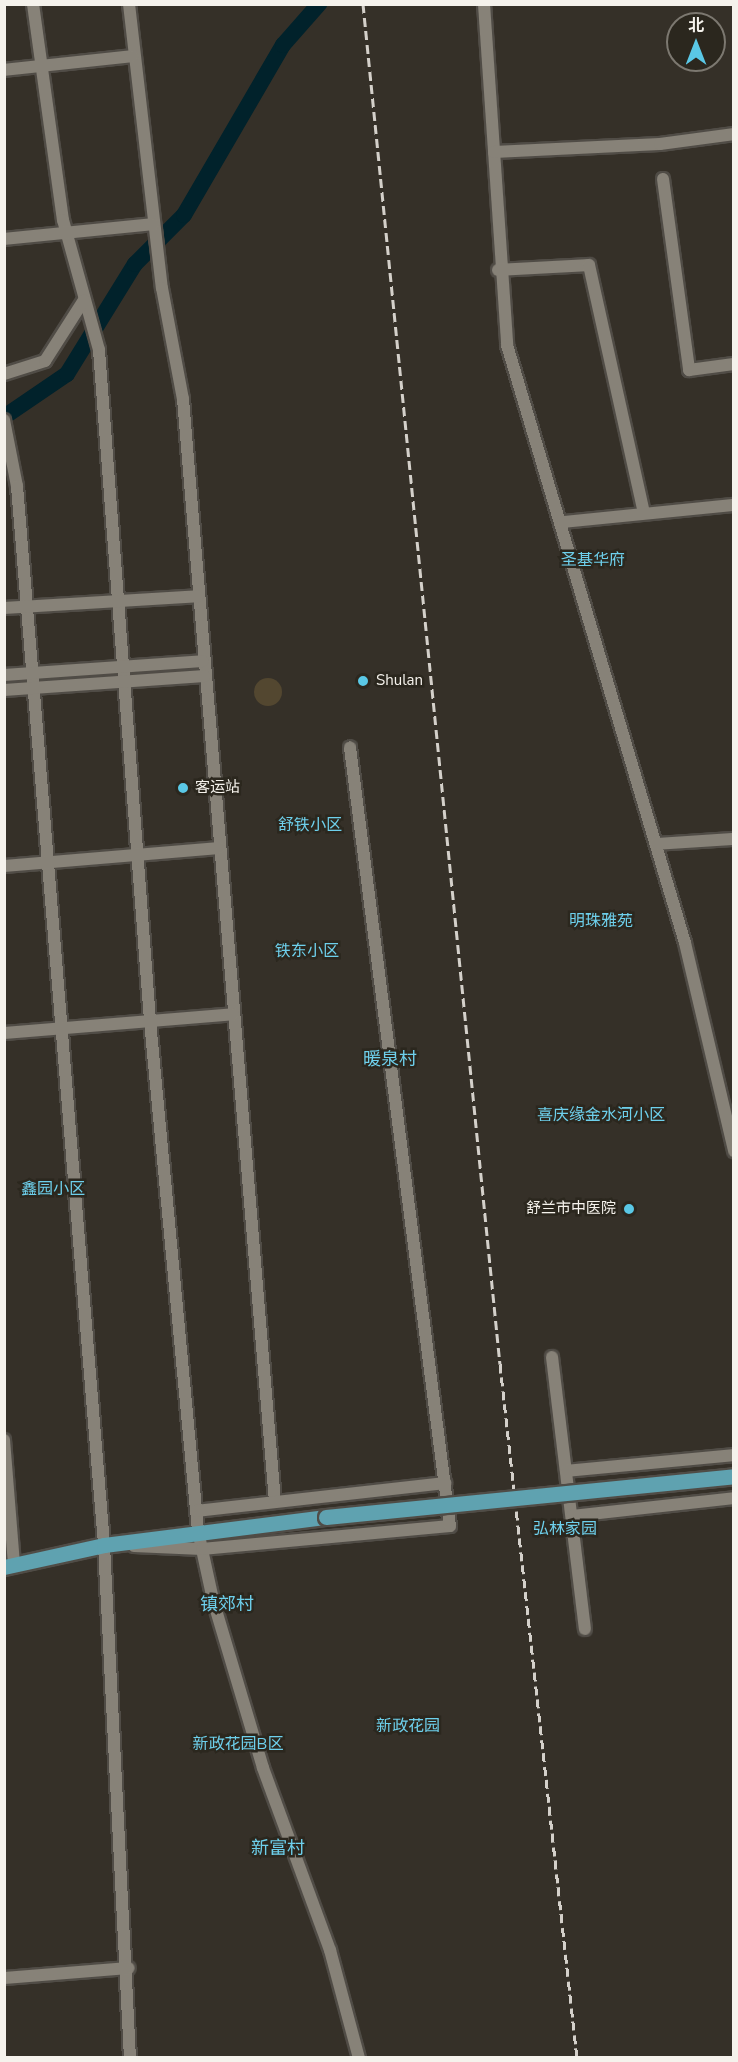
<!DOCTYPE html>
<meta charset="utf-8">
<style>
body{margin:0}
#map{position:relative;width:738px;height:2062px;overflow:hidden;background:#353028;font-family:"Nunito Sans","Noto Sans SC",sans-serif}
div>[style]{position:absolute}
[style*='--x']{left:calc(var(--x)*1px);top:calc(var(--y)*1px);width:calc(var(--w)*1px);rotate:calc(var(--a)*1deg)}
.green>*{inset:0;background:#534730}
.round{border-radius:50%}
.river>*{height:16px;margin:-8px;padding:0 8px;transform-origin:8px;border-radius:8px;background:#01222b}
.roads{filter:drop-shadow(2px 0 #504c46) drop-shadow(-2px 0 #504c46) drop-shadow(0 2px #504c46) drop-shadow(0 -2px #504c46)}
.minor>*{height:12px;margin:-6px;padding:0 6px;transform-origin:6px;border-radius:6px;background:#878278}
.major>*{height:15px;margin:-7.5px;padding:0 7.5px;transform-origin:7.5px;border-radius:7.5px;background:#5fa2b0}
.rail>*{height:3px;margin-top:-1.5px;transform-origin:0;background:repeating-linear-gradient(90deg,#d4d0ca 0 9px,transparent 0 13.5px)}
.bridges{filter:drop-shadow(2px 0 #504c46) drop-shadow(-2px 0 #504c46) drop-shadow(0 2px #504c46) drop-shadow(0 -2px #504c46)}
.major-bridge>*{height:15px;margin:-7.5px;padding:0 7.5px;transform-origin:7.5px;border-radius:7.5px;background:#5fa2b0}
.dots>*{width:16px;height:16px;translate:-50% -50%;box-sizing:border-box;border:3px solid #2b271e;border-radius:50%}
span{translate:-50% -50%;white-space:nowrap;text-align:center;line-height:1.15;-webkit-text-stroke:5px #2b271e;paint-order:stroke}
.poi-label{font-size:15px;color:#f5f2ec}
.left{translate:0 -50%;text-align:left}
.right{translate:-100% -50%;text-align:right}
.neighbourhood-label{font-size:16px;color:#6ed0ec}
.quarter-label{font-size:18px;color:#6ed0ec}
.frame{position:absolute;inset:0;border:6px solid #f5f2ec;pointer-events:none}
.north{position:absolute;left:666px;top:12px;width:60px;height:60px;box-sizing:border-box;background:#2b271e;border:2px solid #7c7870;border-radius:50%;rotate:0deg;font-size:16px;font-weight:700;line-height:24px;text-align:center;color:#f5f2ec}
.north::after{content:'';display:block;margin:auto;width:21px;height:27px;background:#5ac8e6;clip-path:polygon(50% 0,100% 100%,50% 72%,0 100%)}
</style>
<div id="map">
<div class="green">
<i class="round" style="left:254px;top:678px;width:28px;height:28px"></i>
</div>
<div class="river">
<i style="--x:4;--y:417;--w:76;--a:-34.3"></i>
<i style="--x:67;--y:374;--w:129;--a:-58.3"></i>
<i style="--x:135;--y:264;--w:69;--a:-45"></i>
<i style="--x:184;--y:215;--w:197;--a:-59.8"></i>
<i style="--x:283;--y:45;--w:55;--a:-48.7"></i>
</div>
<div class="roads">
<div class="minor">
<i style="--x:33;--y:4;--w:218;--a:82.1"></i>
<i style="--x:63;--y:220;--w:135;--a:74.5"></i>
<i style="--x:99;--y:350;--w:673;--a:85.65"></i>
<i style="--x:150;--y:1021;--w:512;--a:84.62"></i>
<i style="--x:198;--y:1531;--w:71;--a:77.7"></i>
<i style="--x:213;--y:1600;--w:175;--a:73.4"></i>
<i style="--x:263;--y:1768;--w:194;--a:69.8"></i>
<i style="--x:330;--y:1950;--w:112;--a:75"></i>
<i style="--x:129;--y:4;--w:286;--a:83.4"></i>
<i style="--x:162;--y:288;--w:113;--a:79.3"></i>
<i style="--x:183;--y:399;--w:1106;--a:85.23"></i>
<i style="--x:484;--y:4;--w:342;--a:86.1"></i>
<i style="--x:507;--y:345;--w:624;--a:73.42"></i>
<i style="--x:685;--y:943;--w:214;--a:76.7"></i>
<i style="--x:4;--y:70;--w:129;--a:-6.2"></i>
<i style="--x:494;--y:152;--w:166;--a:-2.8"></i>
<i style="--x:660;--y:144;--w:75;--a:-7.7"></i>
<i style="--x:663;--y:179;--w:193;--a:82.2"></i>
<i style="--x:689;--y:370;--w:45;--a:-7.6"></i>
<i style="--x:4;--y:239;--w:150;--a:-5.7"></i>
<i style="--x:498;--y:270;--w:91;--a:-3.1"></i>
<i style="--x:589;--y:265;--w:254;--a:77.5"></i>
<i style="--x:4;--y:374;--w:43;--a:-17.6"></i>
<i style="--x:45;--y:361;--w:72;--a:-57.4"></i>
<i style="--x:4;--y:420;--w:67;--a:78.9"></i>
<i style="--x:17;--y:486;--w:1063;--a:85.3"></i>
<i style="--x:104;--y:1545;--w:514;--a:87.1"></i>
<i style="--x:563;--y:522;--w:172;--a:-5.7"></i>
<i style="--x:4;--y:608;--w:194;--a:-3.5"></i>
<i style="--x:4;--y:675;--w:199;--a:-4"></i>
<i style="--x:4;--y:690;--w:201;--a:-4"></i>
<i style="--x:656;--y:844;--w:78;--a:-3.7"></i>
<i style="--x:4;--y:866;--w:216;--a:-4.8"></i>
<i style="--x:4;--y:1033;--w:230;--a:-4.7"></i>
<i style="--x:552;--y:1357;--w:274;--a:83.1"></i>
<i style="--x:4;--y:1440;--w:124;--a:85.4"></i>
<i style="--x:566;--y:1471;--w:169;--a:-5.4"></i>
<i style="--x:196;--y:1511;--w:251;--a:-6.4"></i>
<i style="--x:572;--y:1516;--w:163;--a:-6.3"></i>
<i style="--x:134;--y:1546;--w:68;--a:2.5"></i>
<i style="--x:202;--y:1549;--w:249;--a:-5.3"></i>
<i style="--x:450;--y:1526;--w:785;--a:-97.32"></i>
<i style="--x:4;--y:1978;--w:125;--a:-4.6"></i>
</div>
<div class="major">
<i style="--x:4;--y:1567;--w:102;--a:-12.4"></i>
<i style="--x:104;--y:1545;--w:224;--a:-7.2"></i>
</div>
</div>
<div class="rail">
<i style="--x:363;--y:4;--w:1367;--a:84.25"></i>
<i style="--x:500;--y:1364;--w:698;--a:83.67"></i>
</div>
<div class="bridges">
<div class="major-bridge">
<i style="--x:326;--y:1517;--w:410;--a:-5.7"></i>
</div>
</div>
<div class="dots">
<i style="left:363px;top:681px;background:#5ac8e6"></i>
<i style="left:183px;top:788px;background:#5ac8e6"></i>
<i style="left:629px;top:1209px;background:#5ac8e6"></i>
</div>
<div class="poi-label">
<span class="left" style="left:376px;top:681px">Shulan</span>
<span class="left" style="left:195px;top:788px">客运站</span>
<span class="right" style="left:616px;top:1209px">舒兰市中医院</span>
</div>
<div class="neighbourhood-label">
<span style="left:593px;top:560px">圣基华府</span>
<span style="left:310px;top:825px">舒铁小区</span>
<span style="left:601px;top:921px">明珠雅苑</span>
<span style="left:307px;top:951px">铁东小区</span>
<span style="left:601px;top:1115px">喜庆缘金水河小区</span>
<span style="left:53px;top:1189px">鑫园小区</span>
<span style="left:565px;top:1529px">弘林家园</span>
<span style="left:408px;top:1726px">新政花园</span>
<span style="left:238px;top:1744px">新政花园B区</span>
</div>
<div class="quarter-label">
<span style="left:390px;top:1059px">暖泉村</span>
<span style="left:227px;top:1604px">镇郊村</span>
<span style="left:278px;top:1848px">新富村</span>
</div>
<div class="frame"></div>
<div class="north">北</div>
</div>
